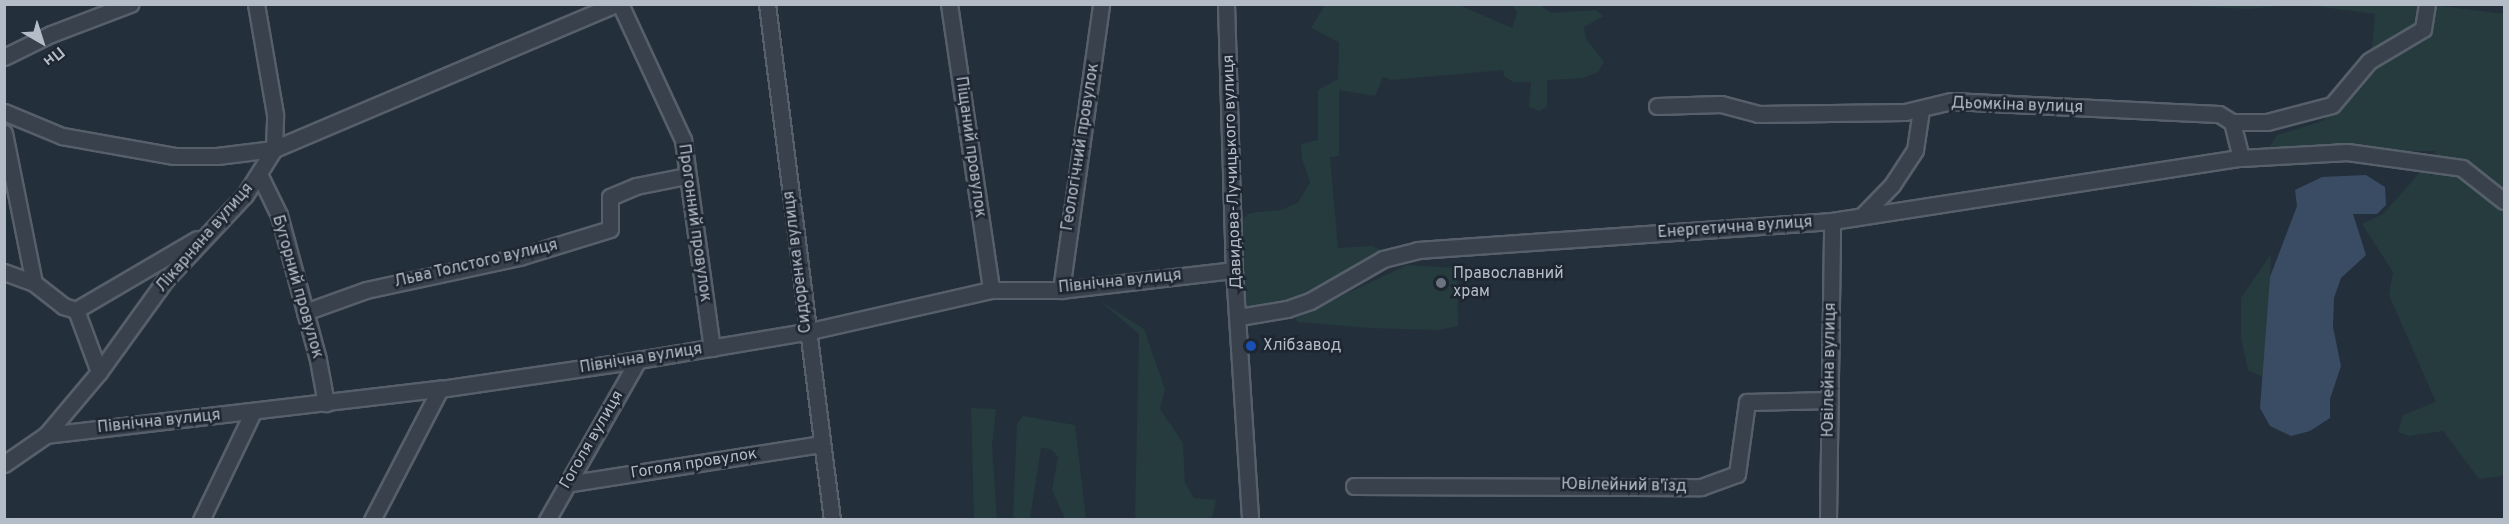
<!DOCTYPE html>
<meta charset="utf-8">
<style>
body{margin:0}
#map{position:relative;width:2509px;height:524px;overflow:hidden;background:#242f3c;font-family:Overpass,sans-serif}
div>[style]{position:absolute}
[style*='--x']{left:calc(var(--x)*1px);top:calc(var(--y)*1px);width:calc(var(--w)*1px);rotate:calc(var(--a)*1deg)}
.green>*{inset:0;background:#263b3d}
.water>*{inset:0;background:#394c63}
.roads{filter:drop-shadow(2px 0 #565f6a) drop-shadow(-2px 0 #565f6a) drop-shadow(0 2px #565f6a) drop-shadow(0 -2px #565f6a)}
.minor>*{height:15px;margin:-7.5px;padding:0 7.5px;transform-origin:7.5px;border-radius:7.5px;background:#38414c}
.dots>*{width:16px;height:16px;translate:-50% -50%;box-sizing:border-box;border:3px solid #1d2631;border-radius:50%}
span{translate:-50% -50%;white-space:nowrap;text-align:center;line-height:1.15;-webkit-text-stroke:5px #1d2631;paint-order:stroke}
.street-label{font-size:16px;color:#b4bcc8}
.poi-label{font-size:16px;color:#b4bcc8}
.left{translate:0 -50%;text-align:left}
.frame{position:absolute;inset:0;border:6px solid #b4bcc8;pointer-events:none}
.north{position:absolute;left:12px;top:12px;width:60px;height:60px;-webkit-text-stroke:4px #1d2631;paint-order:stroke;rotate:141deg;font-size:16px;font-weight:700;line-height:24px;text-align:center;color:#b4bcc8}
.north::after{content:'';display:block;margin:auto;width:21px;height:27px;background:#b4bcc8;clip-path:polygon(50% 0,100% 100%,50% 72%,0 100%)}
</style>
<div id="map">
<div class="green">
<i style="clip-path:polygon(2425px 4px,2504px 14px,2504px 469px,2502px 476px,2479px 479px,2443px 431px,2409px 436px,2398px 432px,2403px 415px,2436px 402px,2389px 295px,2393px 272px,2362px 224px,2383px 214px,2423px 169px,2432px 177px,2435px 151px,2267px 151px,2277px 135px,2323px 121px,2356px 82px,2372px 47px,2375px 14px,2308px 5px)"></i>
<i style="clip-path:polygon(1325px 5px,1459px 5px,1512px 28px,1517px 13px,1513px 5px,1540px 5px,1551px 13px,1595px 10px,1604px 16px,1584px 27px,1586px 39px,1604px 62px,1598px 72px,1583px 78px,1547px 80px,1547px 107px,1539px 111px,1529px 107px,1531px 82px,1513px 82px,1504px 76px,1503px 70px,1391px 80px,1383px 77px,1375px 96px,1339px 90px,1339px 156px,1330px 157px,1338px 248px,1372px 246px,1383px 251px,1472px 240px,1418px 250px,1312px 300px,1239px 317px,1232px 227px,1250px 213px,1280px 210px,1298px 203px,1310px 182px,1302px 159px,1301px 144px,1318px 140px,1318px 90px,1338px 79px,1339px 42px,1311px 28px)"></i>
<i style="clip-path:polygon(2169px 5px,2288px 5px,2248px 9px)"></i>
<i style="clip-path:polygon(2271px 254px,2270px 280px,2263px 377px,2248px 370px,2241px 338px,2241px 298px)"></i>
<i style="clip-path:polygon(1407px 265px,1457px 268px,1458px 326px,1438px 330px,1368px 328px,1298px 322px,1295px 318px)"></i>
<i style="clip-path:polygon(1100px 301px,1144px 329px,1165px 389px,1160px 409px,1183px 443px,1185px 483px,1194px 498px,1216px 500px,1212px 519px,1135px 519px,1139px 334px)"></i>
<i style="clip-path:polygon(971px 408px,996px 409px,992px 446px,997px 519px,974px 519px)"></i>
<i style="clip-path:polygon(1023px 416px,1075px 425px,1086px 519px,1065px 519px,1052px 490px,1058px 457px,1051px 449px,1041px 448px,1030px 519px,1013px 519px,1017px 424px)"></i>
</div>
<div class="water">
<i style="clip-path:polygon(2366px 175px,2385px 187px,2386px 205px,2377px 214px,2353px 214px,2366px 255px,2341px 278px,2334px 298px,2333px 327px,2341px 366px,2330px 399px,2330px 418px,2310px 431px,2291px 436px,2270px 426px,2260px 408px,2270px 277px,2297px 206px,2295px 190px,2322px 177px)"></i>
</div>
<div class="roads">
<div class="minor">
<i style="--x:620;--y:4;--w:150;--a:65.1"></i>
<i style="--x:683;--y:140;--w:210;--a:82.1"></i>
<i style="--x:767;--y:4;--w:520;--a:82.82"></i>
<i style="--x:949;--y:4;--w:289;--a:81.6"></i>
<i style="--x:1226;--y:4;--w:266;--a:88.3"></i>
<i style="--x:1234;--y:270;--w:251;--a:86.3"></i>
<i style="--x:4;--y:57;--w:52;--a:-26.1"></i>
<i style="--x:51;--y:34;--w:85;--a:-20.8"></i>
<i style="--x:1657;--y:106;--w:64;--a:-1.8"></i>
<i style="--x:1721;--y:104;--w:38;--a:15"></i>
<i style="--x:1758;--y:114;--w:147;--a:-0.8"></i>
<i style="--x:1905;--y:112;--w:47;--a:-13.4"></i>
<i style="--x:1951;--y:101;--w:268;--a:2.8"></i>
<i style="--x:2219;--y:114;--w:15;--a:32"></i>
<i style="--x:2232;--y:122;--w:37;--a:76"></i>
<i style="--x:4;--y:112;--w:63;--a:22.5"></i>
<i style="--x:62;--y:136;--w:114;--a:10.1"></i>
<i style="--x:174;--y:156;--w:43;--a:0"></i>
<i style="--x:217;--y:156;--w:57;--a:-7"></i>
<i style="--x:274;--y:149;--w:371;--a:-23"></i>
<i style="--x:2232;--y:122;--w:35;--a:0"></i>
<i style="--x:2267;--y:122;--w:67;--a:-14.7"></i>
<i style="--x:2332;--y:105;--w:57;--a:-49.9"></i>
<i style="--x:2369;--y:61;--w:63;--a:-30.7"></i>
<i style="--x:2423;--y:29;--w:25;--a:-81"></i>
<i style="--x:4;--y:133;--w:153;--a:78.7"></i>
<i style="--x:34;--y:283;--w:37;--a:38"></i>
<i style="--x:63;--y:306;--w:14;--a:17"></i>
<i style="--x:76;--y:310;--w:66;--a:69.6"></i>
<i style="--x:259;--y:174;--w:46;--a:64"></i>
<i style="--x:279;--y:215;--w:150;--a:74.9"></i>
<i style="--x:318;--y:360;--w:44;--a:79.5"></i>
<i style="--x:1862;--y:216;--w:43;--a:-45.9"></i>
<i style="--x:1892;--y:185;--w:42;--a:-56.7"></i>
<i style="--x:1915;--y:150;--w:40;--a:-81.5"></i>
<i style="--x:4;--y:272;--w:32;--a:20"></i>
<i style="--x:1061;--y:290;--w:289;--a:-82"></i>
<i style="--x:76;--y:310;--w:140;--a:-30.4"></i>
<i style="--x:305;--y:312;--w:65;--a:-19.8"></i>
<i style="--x:366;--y:290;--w:157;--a:-12.2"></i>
<i style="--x:519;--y:257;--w:95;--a:-17.1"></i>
<i style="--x:610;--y:229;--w:32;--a:-90"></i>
<i style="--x:610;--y:197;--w:28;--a:-23"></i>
<i style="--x:636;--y:186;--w:51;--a:-11.3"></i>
<i style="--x:1239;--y:317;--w:49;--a:-9.5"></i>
<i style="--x:1287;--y:309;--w:24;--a:-19"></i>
<i style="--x:1310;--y:301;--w:84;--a:-29.9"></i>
<i style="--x:1383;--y:259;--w:36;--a:-14"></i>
<i style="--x:1418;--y:250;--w:415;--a:-4"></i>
<i style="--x:1832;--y:221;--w:414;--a:-8.8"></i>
<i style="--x:2241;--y:158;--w:106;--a:-3.2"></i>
<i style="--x:2347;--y:152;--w:116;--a:7.9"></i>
<i style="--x:2462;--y:168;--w:53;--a:38.2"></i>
<i style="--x:46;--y:435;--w:397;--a:-6.7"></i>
<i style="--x:440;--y:389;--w:200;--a:-8.3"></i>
<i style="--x:638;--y:360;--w:170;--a:-9.5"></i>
<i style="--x:806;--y:332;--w:190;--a:-12.8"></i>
<i style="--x:991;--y:290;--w:70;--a:0"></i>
<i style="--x:1061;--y:290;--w:174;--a:-6.6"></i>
<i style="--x:4;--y:464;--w:51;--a:-34.6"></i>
<i style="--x:46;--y:435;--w:82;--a:-49.9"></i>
<i style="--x:99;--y:372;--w:115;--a:-54.2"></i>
<i style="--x:166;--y:279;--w:115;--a:-46.8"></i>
<i style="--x:245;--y:195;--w:54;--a:-57.8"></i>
<i style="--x:274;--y:149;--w:35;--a:-88"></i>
<i style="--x:275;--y:114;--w:112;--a:-99.8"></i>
<i style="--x:566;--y:484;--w:258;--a:-8.9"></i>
<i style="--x:1354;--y:486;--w:347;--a:0.2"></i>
<i style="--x:1701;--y:487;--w:38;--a:-20"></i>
<i style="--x:1737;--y:474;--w:73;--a:-82.1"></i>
<i style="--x:1747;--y:402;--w:83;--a:-1.4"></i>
<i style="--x:201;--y:520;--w:120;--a:-64.3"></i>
<i style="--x:372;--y:520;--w:148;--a:-62.6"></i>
<i style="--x:547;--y:520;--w:184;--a:-60.4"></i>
<i style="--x:1828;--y:520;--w:299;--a:-89.2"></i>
</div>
</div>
<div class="dots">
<i style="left:1441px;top:283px;background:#6b7280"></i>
<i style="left:1251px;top:346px;background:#1a4fb4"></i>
</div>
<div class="street-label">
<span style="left:2017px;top:106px;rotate:2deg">Дьомкіна вулиця</span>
<span style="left:970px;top:147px;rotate:82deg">Піщаний провулок</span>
<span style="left:1081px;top:147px;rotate:-81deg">Геологічний провулок</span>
<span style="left:1233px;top:172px;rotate:-92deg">Давидова-Лучицького вулиця</span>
<span style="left:694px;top:223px;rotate:82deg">Прогонний провулок</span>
<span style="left:1735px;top:228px;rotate:-4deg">Енергетична вулиця</span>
<span style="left:205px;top:238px;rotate:-49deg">Лікарняна вулиця</span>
<span style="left:798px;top:262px;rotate:-97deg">Сидоренка вулиця</span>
<span style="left:476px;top:264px;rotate:-13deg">Льва Толстого вулиця</span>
<span style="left:1120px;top:282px;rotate:-6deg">Північна вулиця</span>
<span style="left:297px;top:287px;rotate:74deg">Бугорний провулок</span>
<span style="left:641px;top:359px;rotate:-9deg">Північна вулиця</span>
<span style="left:1830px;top:370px;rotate:-89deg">Ювілейна вулиця</span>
<span style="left:159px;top:422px;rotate:-6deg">Північна вулиця</span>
<span style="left:592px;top:440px;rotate:-60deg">Гоголя вулиця</span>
<span style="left:694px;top:464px;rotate:-9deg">Гоголя провулок</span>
<span style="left:1624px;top:486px;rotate:1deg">Ювілейний в'їзд</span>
</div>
<div class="poi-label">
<span class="left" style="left:1453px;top:283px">Православний<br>храм</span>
<span class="left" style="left:1263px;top:346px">Хлібзавод</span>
</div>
<div class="frame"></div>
<div class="north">Пн</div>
</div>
